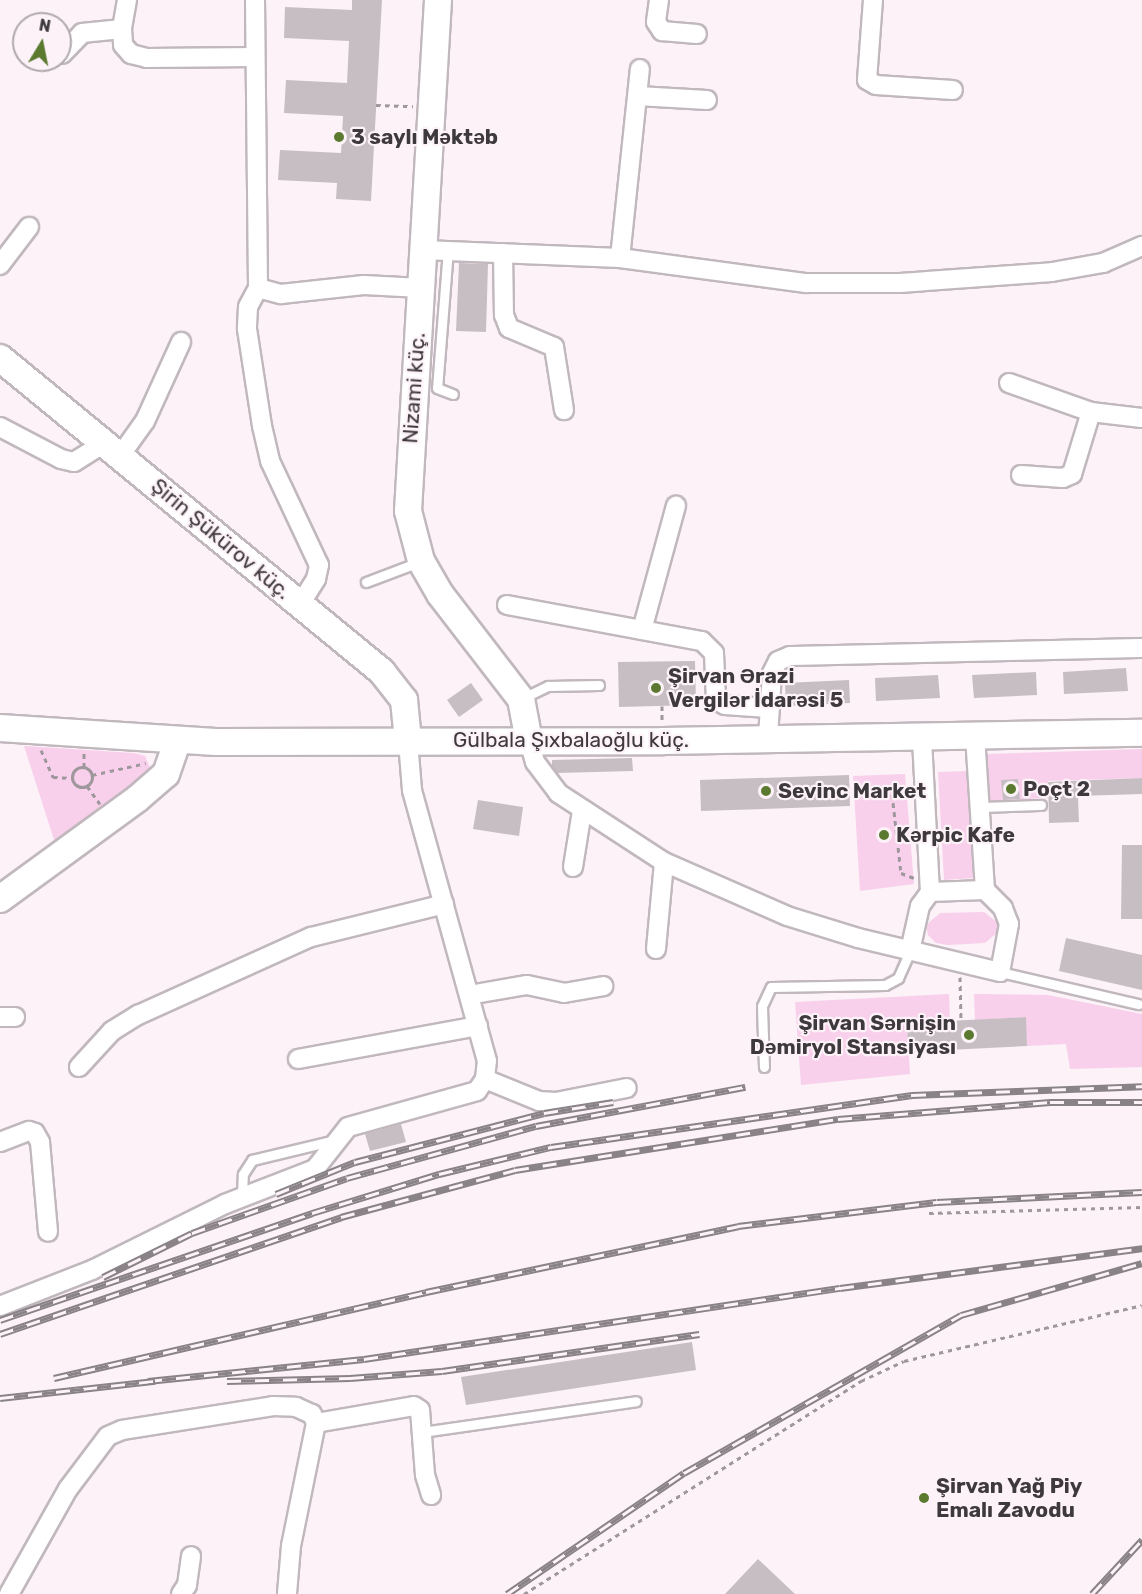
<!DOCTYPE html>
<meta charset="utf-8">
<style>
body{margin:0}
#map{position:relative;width:1142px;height:1594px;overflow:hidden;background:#fcf2f8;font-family:Rubik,sans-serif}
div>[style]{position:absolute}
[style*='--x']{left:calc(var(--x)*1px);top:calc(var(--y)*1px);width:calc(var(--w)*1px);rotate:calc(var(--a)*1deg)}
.green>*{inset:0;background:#f8d0eb}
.building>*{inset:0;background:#c7bec4}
.path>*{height:3px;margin-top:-1.5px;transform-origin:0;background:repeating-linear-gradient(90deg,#9e979b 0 4.5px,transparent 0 9px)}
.path>.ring{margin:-1.5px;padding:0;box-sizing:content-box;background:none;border:3px solid #9e979b;border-radius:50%}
.roads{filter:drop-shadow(2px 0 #c1b8be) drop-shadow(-2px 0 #c1b8be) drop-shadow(0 2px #c1b8be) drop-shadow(0 -2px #c1b8be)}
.lane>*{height:9px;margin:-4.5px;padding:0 4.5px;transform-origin:4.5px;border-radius:4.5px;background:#fff}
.street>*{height:18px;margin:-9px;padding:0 9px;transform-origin:9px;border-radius:9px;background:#fff}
.secondary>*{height:26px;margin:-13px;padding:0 13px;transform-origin:13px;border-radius:13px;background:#fff}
.rail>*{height:7px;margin-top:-3.5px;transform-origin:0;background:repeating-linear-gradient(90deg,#fcf2f8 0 14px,#898287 0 28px);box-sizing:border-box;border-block:2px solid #898287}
.dots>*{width:16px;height:16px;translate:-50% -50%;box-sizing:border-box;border:3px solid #fcf2f8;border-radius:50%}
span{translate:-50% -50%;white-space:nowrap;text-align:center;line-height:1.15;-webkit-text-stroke:4.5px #fcf2f8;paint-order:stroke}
.poi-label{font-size:21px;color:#3d393c;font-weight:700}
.left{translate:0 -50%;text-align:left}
.right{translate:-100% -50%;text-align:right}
.street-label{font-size:21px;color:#3d393c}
.north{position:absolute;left:12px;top:12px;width:60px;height:60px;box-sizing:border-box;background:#fcf2f8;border:2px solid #b0a8ad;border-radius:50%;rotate:10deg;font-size:16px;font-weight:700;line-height:24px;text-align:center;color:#3d393c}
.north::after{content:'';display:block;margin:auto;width:21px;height:27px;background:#5b7a30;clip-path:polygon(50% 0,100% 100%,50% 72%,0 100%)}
</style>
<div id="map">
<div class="green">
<i style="clip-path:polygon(24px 746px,134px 753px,145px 756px,151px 770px,145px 780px,56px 846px)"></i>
<i style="clip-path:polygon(1142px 749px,1142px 778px,1048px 781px,1048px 798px,988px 801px,987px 754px)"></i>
<i style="clip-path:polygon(968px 771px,974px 878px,944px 880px,938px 772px)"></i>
<i style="clip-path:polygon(905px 774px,914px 884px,860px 891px,853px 776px)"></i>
<i style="clip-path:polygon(984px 912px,998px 923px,998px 932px,985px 943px,948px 945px,936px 943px,928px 935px,926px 925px,940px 913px)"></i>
<i style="clip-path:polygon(949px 994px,950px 1021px,907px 1024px,910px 1074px,801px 1085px,795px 1002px)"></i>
<i style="clip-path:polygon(974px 994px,1048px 995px,1142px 1014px,1142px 1067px,1070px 1069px,1066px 1044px,1027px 1046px,1025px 1017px,975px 1020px)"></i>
</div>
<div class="building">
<i style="clip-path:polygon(352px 0,382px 0,371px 201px,336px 199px,337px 183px,278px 180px,280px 150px,341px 153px,343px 116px,284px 113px,286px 80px,347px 83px,349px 41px,284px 38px,285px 7px,352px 10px)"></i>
<i style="clip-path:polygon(459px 263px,488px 264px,486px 332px,456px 331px)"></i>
<i style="clip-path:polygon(695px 661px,696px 705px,619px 707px,618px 662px)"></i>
<i style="clip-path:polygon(1126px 668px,1128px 691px,1064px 694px,1063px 672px)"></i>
<i style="clip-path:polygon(1036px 672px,1037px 695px,974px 698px,972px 675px)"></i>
<i style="clip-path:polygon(938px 675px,940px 698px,876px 701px,875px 678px)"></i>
<i style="clip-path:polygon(849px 680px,850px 703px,786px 706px,785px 683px)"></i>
<i style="clip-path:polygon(471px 683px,483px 700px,459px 717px,447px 700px)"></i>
<i style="clip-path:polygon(632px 758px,633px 771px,557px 773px,552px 766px,552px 760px)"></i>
<i style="clip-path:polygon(849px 775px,850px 806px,701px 811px,700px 780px)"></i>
<i style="clip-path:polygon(1142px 778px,1142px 794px,1078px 796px,1079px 822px,1049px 823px,1048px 782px)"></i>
<i style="clip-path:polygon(1018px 779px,1020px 799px,1003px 800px,1001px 780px)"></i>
<i style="clip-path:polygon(478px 800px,523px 807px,519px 836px,473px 829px)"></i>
<i style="clip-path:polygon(1122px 845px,1142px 845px,1142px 919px,1121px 919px)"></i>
<i style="clip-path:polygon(1066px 938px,1142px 955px,1142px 990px,1059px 971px)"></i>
<i style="clip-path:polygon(1026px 1017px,1027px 1046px,908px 1052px,907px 1023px)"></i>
<i style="clip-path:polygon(401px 1124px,406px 1142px,370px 1151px,365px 1134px)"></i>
<i style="clip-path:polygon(692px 1342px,696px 1370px,466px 1405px,461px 1377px)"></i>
<i style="clip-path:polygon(758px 1559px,795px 1594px,725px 1594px)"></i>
</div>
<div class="path">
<i style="--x:376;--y:105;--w:37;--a:2"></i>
<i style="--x:662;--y:706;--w:15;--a:90"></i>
<i style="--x:41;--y:750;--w:30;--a:66"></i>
<i style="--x:53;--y:777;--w:19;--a:3"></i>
<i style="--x:84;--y:767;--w:16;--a:-90"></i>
<i class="ring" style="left:72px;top:767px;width:17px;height:17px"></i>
<i style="--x:92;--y:775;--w:55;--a:-12.5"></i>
<i style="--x:891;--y:785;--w:89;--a:83.5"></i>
<i style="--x:901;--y:873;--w:14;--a:21"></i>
<i style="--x:87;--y:786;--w:22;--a:54"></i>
<i style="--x:960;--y:977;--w:43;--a:88.7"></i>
<i style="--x:929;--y:1213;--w:213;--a:-1.6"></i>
<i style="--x:524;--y:1594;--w:399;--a:-32.3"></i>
<i style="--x:861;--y:1381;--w:47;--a:-24.9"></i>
<i style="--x:904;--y:1361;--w:244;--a:-13.2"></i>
</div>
<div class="roads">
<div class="lane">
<i style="--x:448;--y:249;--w:139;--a:94.5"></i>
<i style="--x:437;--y:388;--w:17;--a:21"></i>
<i style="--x:366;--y:582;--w:57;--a:-20.7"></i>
<i style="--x:523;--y:698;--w:28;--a:-26"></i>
<i style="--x:548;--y:686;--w:51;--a:-1.1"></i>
<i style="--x:980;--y:807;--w:61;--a:-1.9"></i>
<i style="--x:1000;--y:972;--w:142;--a:13.1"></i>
<i style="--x:764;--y:1067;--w:61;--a:-91.9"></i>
<i style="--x:762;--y:1006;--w:21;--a:-65"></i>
<i style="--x:771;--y:987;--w:114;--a:-1"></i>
<i style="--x:885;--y:985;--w:15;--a:-28"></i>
<i style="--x:898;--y:978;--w:30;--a:-66"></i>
<i style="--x:242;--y:1197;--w:23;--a:-88"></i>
<i style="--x:243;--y:1174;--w:17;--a:-57"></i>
<i style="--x:252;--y:1160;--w:85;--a:-13.5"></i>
<i style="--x:422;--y:1432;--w:216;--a:-8.2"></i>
</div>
<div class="street">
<i style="--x:127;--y:0;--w:29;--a:100"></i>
<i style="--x:122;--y:29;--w:16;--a:86"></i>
<i style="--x:123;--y:45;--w:12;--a:48"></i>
<i style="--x:131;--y:54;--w:16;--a:14"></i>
<i style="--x:147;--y:58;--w:108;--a:-0.5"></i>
<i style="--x:255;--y:0;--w:288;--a:89.4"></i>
<i style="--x:258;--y:288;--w:24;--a:15"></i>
<i style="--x:281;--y:294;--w:83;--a:-6.2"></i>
<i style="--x:364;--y:285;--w:57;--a:3"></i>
<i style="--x:659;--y:0;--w:22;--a:98"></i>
<i style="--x:656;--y:22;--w:11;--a:56"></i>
<i style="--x:662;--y:31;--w:35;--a:5"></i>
<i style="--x:873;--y:0;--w:80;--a:94.3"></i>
<i style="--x:867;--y:80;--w:10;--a:29"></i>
<i style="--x:876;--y:85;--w:77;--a:3.7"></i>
<i style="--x:62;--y:54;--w:29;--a:-46"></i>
<i style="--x:82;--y:33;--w:40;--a:-5.7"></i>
<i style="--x:638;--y:96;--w:69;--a:3.3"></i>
<i style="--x:423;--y:250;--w:197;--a:2.3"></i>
<i style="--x:620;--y:258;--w:188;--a:7.7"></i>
<i style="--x:806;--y:283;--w:94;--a:0"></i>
<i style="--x:900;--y:283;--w:152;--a:-4.1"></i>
<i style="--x:1052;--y:272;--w:52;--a:-10"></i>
<i style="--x:1103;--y:263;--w:43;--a:-23.6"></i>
<i style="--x:503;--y:253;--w:62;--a:89.1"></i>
<i style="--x:504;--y:315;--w:14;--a:69"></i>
<i style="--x:509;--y:328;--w:49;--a:22.9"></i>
<i style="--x:554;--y:347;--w:64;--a:81"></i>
<i style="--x:620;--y:258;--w:190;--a:-84"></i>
<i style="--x:0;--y:265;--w:48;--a:-52.7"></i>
<i style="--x:258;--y:288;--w:21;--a:118"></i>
<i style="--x:248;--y:307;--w:22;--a:93"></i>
<i style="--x:247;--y:329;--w:98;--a:81.2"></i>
<i style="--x:262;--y:426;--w:36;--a:77"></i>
<i style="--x:270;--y:461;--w:115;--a:64.8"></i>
<i style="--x:319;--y:565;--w:14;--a:102"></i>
<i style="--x:316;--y:579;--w:31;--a:122"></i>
<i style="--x:1009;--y:383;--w:87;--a:19.5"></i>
<i style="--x:1091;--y:412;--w:51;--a:6.7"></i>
<i style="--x:0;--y:427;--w:69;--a:27.7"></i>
<i style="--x:61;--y:459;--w:13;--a:13"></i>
<i style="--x:74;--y:462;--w:36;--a:-32"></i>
<i style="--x:120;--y:456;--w:43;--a:-54.5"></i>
<i style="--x:145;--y:421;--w:87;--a:-65.5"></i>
<i style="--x:1021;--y:475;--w:42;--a:4.1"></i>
<i style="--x:1063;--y:478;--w:10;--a:-24"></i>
<i style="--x:1072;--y:474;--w:65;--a:-73"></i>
<i style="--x:507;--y:605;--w:198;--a:10.5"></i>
<i style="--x:702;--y:641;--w:17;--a:45"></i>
<i style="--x:714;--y:653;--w:47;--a:87.6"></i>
<i style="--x:716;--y:700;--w:10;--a:29"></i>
<i style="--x:725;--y:705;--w:43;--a:4"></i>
<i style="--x:642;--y:630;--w:129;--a:-74.7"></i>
<i style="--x:768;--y:738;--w:65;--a:-86.5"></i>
<i style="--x:772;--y:673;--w:13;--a:-63"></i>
<i style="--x:778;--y:661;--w:13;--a:-23"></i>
<i style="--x:790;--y:656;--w:352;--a:-1.3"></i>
<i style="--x:529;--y:741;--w:22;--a:74"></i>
<i style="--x:535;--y:762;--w:39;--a:53"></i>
<i style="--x:558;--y:793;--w:126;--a:33.1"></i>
<i style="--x:664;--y:862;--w:134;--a:23.7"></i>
<i style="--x:787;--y:916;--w:74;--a:17.2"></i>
<i style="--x:858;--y:938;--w:146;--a:13.5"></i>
<i style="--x:1000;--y:972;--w:49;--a:-79.4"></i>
<i style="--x:1009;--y:924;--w:17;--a:-111"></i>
<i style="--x:1003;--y:908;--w:25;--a:-135"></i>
<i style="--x:985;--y:890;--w:154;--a:-93.7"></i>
<i style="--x:573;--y:867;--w:57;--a:-80.9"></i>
<i style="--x:930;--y:892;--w:55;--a:-2.1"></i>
<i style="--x:656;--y:949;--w:87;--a:-84.7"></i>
<i style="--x:910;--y:951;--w:46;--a:-77.5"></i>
<i style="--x:920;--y:906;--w:17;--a:-54"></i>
<i style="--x:930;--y:892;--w:155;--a:-93"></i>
<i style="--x:469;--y:995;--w:59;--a:-9.8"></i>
<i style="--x:527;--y:985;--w:38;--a:12"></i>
<i style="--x:564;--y:993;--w:40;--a:-10"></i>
<i style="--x:0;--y:1017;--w:15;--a:0"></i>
<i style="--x:298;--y:1059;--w:183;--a:-10.4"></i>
<i style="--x:79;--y:1067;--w:49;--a:-47.5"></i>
<i style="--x:112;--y:1031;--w:31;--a:-32"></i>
<i style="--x:138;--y:1015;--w:190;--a:-24.3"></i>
<i style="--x:311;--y:937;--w:137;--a:-13.9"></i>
<i style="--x:485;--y:1079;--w:58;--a:22.2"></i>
<i style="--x:539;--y:1101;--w:17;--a:3"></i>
<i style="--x:556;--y:1102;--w:72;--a:-11.2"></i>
<i style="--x:0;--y:1142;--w:31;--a:-21"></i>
<i style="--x:29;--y:1131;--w:6;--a:18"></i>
<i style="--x:35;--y:1133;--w:10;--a:61"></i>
<i style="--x:40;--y:1142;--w:90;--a:84.9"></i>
<i style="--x:0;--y:1306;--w:99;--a:-21.4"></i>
<i style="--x:92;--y:1270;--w:148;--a:-26.4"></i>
<i style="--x:225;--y:1204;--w:97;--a:-21.3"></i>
<i style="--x:315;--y:1169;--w:53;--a:-51.8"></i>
<i style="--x:348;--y:1127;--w:134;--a:-15.6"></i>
<i style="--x:477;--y:1091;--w:14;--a:-56"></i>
<i style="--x:485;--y:1079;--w:18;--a:-84"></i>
<i style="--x:487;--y:1061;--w:281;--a:-105.5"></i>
<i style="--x:412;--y:790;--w:49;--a:-94.7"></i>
<i style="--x:316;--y:1423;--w:99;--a:-9.8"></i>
<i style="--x:414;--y:1406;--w:7;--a:34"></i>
<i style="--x:420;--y:1410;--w:65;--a:85.6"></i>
<i style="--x:425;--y:1475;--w:21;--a:73"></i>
<i style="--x:9;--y:1594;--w:120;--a:-60.7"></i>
<i style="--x:68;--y:1489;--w:66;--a:-53"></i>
<i style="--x:108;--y:1436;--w:15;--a:-23"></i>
<i style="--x:122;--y:1430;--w:153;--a:-9"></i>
<i style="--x:273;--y:1406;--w:23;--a:2"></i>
<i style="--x:296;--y:1407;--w:17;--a:24"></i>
<i style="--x:312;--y:1414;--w:10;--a:66"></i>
<i style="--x:316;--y:1423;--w:126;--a:101.5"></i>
<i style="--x:291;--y:1546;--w:48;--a:94.8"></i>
<i style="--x:181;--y:1594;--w:11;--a:-56"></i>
<i style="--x:187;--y:1585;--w:29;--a:-82"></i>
</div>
<div class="secondary">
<i style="--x:438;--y:0;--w:512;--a:93.36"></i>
<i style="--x:408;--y:511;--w:52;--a:75.4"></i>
<i style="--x:421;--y:561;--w:38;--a:60"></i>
<i style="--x:440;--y:594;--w:133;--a:52.4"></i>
<i style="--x:521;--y:699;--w:43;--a:79.2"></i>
<i style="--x:0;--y:358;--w:494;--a:39.4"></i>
<i style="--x:382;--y:672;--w:36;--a:52"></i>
<i style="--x:404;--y:700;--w:41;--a:84.4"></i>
<i style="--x:0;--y:728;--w:216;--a:3.7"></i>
<i style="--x:216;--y:742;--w:447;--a:-0.1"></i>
<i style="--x:663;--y:741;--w:479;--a:-1"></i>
<i style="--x:0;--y:899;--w:170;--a:-36.1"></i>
<i style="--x:137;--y:799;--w:38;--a:-41"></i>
<i style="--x:166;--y:774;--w:36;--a:-71"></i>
</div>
</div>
<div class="rail">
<i style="--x:276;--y:1194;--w:85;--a:-22.1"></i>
<i style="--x:355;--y:1162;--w:195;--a:-14.5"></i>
<i style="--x:544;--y:1113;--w:70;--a:-9.1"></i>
<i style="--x:103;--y:1277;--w:99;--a:-26.3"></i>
<i style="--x:192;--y:1233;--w:164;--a:-19.5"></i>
<i style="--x:347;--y:1178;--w:196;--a:-15.4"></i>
<i style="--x:536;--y:1126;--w:213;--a:-10.6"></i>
<i style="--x:0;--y:1320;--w:330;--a:-18.9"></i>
<i style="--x:312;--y:1213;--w:133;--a:-17.1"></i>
<i style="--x:439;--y:1174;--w:115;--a:-13.6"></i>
<i style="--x:551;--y:1147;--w:365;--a:-8.2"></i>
<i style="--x:912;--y:1095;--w:230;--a:-2.2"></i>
<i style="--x:0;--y:1334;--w:361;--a:-18.9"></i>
<i style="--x:341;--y:1217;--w:180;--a:-15.1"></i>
<i style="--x:515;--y:1170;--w:327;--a:-9"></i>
<i style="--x:838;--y:1119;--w:213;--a:-4.6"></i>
<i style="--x:1050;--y:1102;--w:92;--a:0"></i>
<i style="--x:54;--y:1378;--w:382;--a:-13"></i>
<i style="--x:426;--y:1292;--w:319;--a:-11.9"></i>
<i style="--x:738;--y:1226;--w:200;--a:-6.9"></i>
<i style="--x:937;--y:1202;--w:205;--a:-2.8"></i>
<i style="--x:148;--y:1381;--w:217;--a:-5.8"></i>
<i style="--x:364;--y:1359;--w:481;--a:-8.5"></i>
<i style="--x:840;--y:1288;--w:305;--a:-7.5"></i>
<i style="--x:227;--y:1381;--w:123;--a:-1.4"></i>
<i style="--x:350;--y:1378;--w:92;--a:-4.4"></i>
<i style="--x:442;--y:1371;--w:260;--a:-8.2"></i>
<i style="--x:0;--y:1398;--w:156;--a:-6.3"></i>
<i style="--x:507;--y:1594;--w:214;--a:-34.4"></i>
<i style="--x:684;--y:1473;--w:319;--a:-29.7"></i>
<i style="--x:961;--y:1315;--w:188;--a:-16"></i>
<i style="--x:1092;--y:1594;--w:74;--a:-47.2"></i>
</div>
<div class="dots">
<i style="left:339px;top:137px;background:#5b7a30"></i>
<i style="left:656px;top:688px;background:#5b7a30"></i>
<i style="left:1011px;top:789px;background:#5b7a30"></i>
<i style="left:766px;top:791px;background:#5b7a30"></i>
<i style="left:884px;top:835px;background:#5b7a30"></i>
<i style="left:969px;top:1035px;background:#5b7a30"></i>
<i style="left:924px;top:1498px;background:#5b7a30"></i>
</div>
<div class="poi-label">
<span class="left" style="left:351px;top:137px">3 saylı Məktəb</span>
<span class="left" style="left:668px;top:688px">Şirvan Ərazi<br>Vergilər İdarəsi 5</span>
<span class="left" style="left:1023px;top:789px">Poçt 2</span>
<span class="left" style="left:778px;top:791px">Sevinc Market</span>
<span class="left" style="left:896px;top:835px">Kərpic Kafe</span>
<span class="right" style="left:956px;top:1035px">Şirvan Sərnişin<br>Dəmiryol Stansiyası</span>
<span class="left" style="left:936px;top:1498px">Şirvan Yağ Piy<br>Emalı Zavodu</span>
</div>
<div class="street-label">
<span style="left:414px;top:388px;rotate:-86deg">Nizami küç.</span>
<span style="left:221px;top:539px;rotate:40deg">Şirin Şükürov küç.</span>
<span style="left:571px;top:740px">Gülbala Şıxbalaoğlu küç.</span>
</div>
<div class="north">N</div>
</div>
